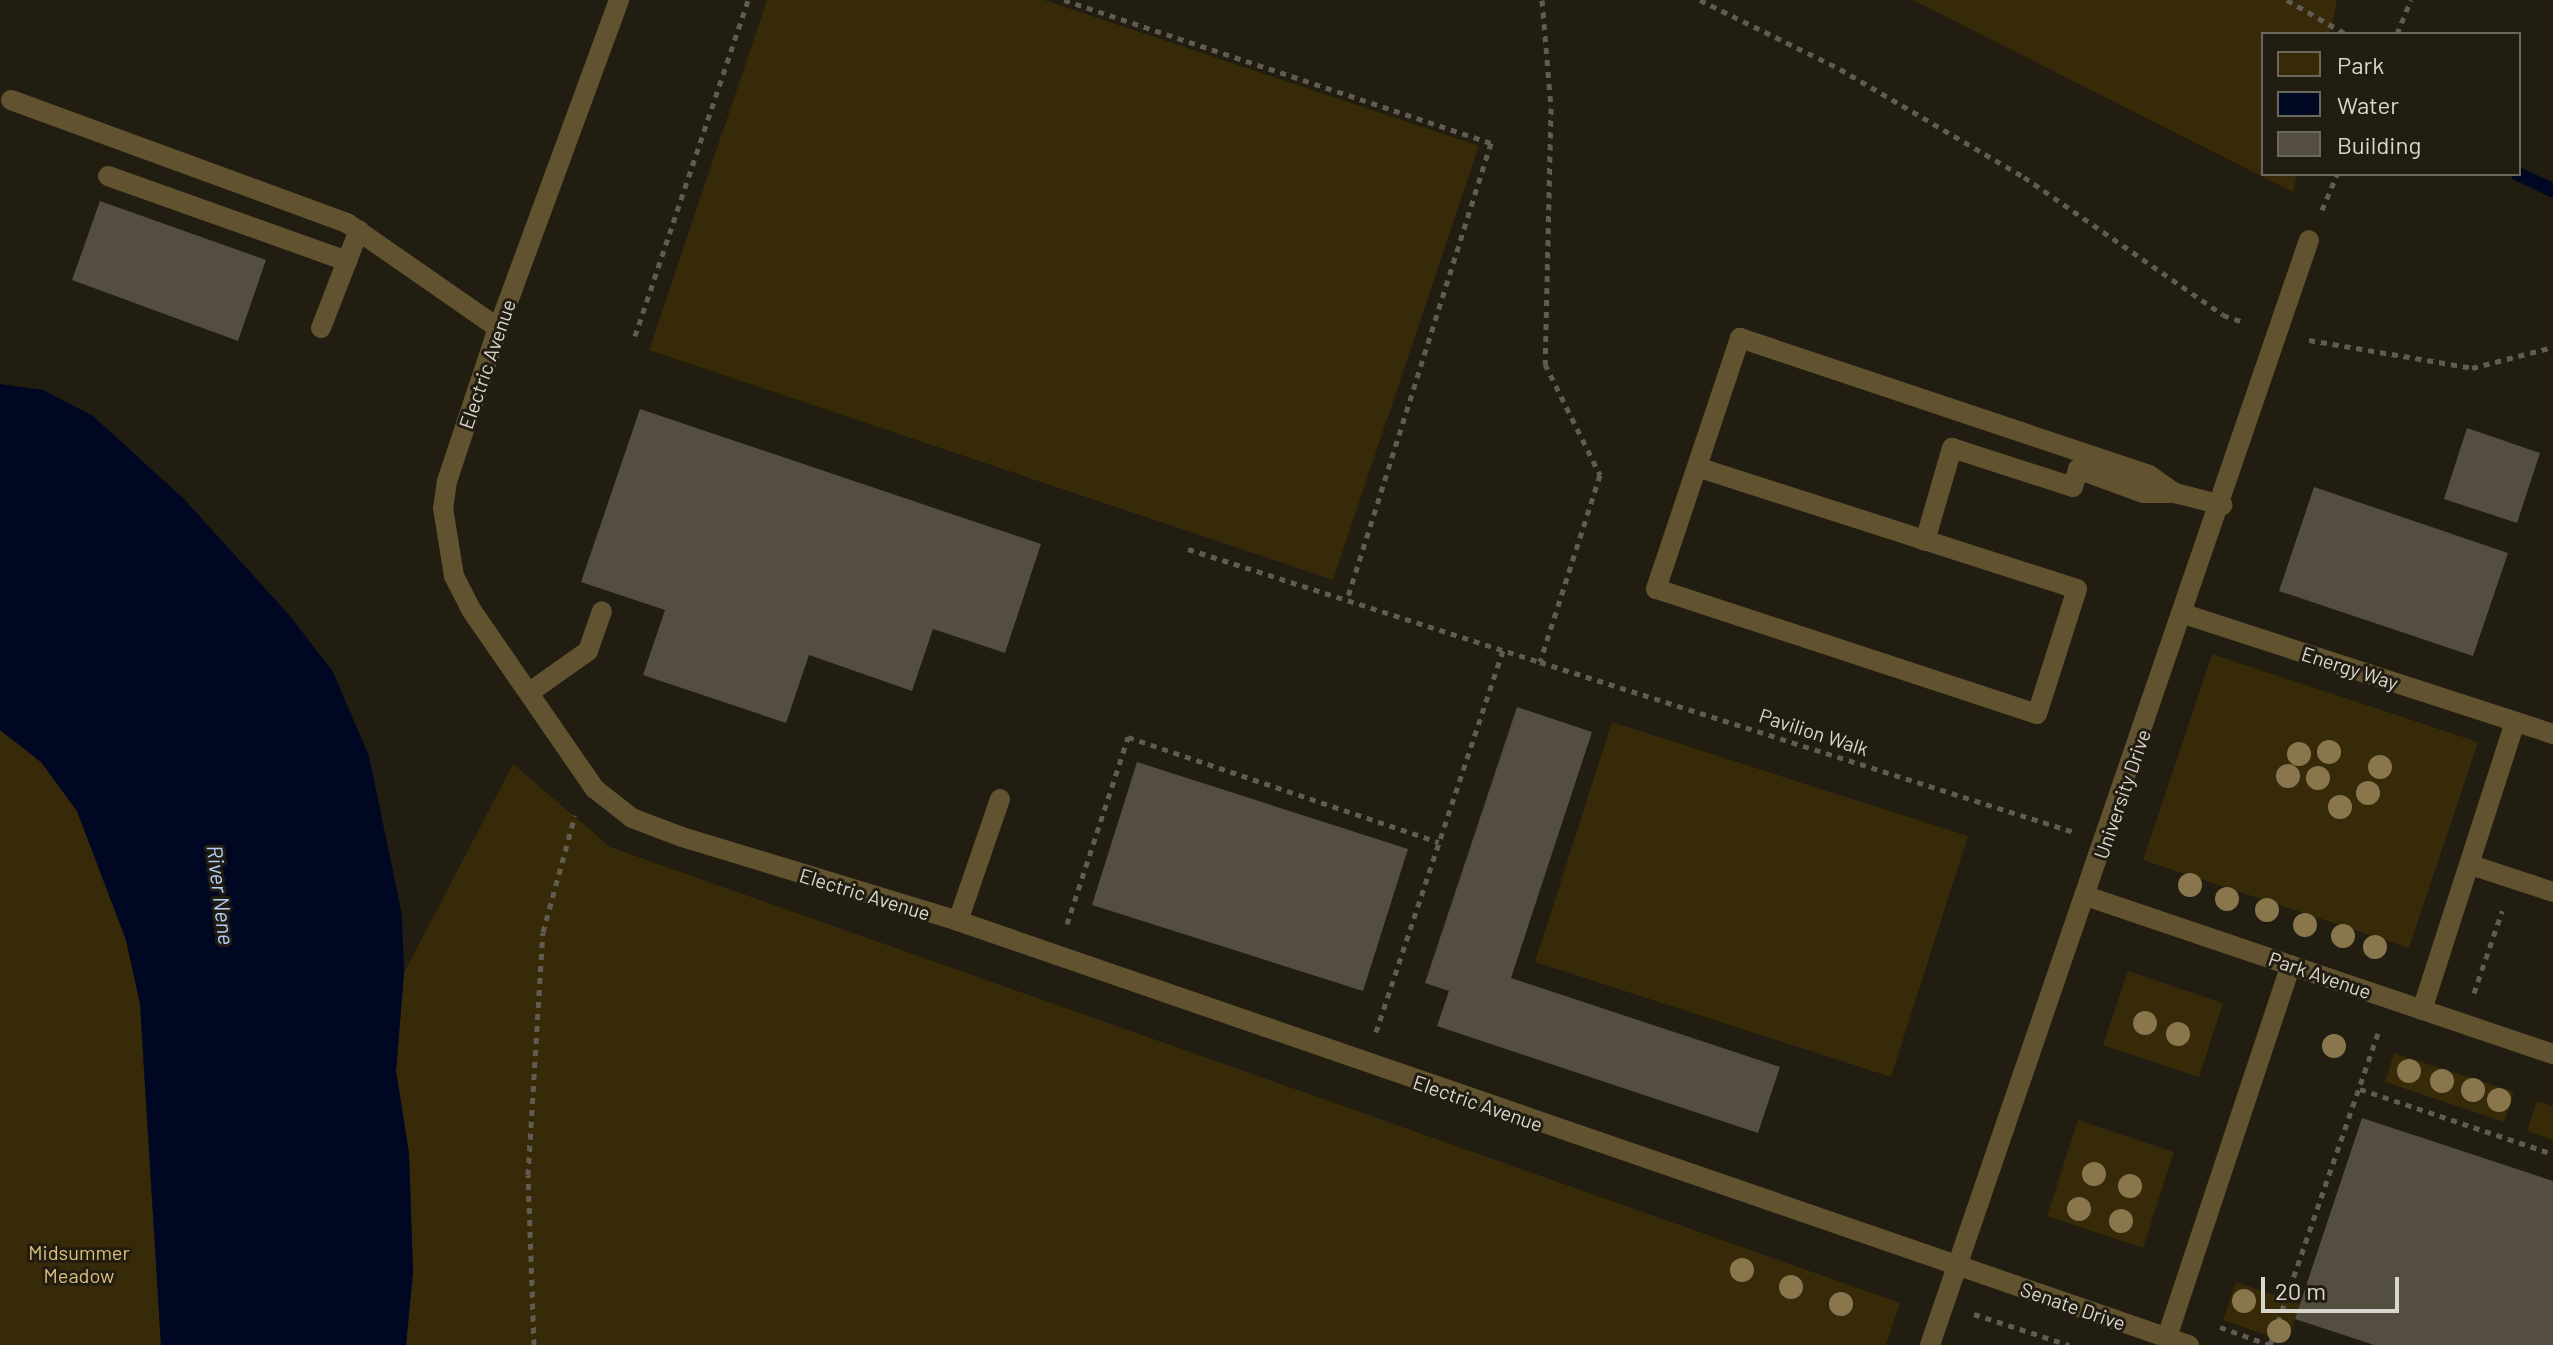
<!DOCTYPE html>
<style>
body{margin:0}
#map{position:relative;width:2553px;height:1345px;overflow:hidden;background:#221d11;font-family:Barlow,sans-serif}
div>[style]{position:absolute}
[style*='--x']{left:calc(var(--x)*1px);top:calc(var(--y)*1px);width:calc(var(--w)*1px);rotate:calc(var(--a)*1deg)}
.green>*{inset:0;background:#372a09}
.water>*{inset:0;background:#000722}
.stream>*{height:14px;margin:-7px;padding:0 7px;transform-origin:7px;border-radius:7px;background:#000722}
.building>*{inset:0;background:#544e41}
.path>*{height:5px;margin-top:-2.5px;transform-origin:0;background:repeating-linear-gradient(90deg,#615c52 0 6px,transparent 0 12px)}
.service>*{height:20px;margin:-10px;padding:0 10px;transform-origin:10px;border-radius:10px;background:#625330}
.trees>*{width:24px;height:24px;margin:-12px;border-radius:50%;background:#89764c}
span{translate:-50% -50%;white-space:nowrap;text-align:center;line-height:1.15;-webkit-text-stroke:6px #221d11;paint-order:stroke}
.street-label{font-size:20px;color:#d9d6ce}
.park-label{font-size:20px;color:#ddbf7d}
.water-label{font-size:22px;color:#b2cdfc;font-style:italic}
.legend{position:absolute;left:2261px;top:32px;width:260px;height:144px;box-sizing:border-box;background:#221d11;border:2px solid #6b675d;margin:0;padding:10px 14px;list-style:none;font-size:24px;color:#d9d6ce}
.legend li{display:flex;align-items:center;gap:16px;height:40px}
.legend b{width:40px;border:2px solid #6b675d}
.scale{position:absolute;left:2261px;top:1277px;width:138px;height:36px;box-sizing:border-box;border:4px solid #d9d6ce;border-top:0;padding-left:10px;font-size:24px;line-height:28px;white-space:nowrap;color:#d9d6ce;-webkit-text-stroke:6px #221d11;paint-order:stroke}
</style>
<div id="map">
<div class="green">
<i style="clip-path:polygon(767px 0,1044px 0,1479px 146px,1333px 580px,649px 350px)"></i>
<i style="clip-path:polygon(1913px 0,2337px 0,2330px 34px,2263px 34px,2263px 174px,2297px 174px,2293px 192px)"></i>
<i style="clip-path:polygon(2212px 654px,2478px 742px,2409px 948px,2143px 860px)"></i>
<i style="clip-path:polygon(1612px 722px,1968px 836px,1891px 1077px,1535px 962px)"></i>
<i style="clip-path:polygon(0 730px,41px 762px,77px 811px,126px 940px,140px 1004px,161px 1345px,0 1345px)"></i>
<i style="clip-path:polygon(513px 764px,610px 847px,1900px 1303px,1886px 1345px,406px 1345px,413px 1272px,409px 1153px,396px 1071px,404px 973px)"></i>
<i style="clip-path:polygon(2128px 971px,2223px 1003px,2199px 1077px,2103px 1045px)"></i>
<i style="clip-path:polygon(2394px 1053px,2514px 1092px,2504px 1122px,2385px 1082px)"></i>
<i style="clip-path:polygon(2537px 1101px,2553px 1106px,2553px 1140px,2527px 1131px)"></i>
<i style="clip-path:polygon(2078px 1120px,2174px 1152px,2143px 1248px,2047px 1216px)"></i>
<i style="clip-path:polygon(2236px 1282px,2300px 1304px,2287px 1342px,2223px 1320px)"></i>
</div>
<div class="water">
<i style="clip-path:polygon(0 384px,43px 390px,93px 416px,184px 499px,290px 616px,333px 672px,369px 756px,402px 915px,404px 973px,396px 1071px,409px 1153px,413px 1272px,406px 1345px,161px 1345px,140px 1004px,126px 940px,77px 811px,41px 762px,0 730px)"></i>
</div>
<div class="stream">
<i style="--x:2518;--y:174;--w:38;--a:25"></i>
</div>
<div class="building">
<i style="clip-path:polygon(100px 201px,266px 260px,238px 341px,72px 280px)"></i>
<i style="clip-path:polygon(640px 409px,1041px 544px,1005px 653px,933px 629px,912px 691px,809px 655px,786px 723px,643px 675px,665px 610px,581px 582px)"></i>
<i style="clip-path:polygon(2467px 428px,2540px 453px,2517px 523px,2444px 499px)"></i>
<i style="clip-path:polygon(2314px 487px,2508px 553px,2473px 656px,2279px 591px)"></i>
<i style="clip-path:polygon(1517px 707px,1592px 732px,1511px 978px,1780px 1067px,1758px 1133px,1437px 1026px,1449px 991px,1425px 983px)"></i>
<i style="clip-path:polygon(1137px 762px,1408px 849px,1363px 991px,1092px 905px)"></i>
<i style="clip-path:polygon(2362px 1118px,2553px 1181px,2553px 1345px,2374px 1345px,2295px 1319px)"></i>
</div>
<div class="path">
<i style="--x:1064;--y:0;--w:450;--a:18.5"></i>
<i style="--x:1491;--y:143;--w:479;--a:107.5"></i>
<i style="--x:1542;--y:0;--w:108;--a:85.2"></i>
<i style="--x:1551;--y:108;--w:256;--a:91.3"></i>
<i style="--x:1545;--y:364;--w:124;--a:63.6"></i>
<i style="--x:1600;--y:475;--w:196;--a:107.8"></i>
<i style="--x:1540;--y:662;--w:560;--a:17.66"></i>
<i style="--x:1700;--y:0;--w:156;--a:26.2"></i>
<i style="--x:1840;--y:69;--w:213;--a:30.4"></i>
<i style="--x:2024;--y:177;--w:242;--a:34.7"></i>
<i style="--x:2223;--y:315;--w:24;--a:19"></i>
<i style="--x:2287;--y:0;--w:68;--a:30"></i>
<i style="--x:2397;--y:34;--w:37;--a:-68"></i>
<i style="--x:2322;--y:210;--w:39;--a:-67"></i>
<i style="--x:635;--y:336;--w:354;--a:-71.4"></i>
<i style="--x:2309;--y:340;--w:165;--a:9.7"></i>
<i style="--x:2472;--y:368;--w:84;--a:-14.5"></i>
<i style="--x:1188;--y:549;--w:370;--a:17.8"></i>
<i style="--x:1067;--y:924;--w:197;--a:-71.9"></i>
<i style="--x:1128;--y:737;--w:328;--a:18.7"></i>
<i style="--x:2474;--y:993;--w:87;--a:-71.1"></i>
<i style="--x:1376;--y:1032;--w:403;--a:-71.6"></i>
<i style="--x:2360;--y:1089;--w:204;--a:18.6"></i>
<i style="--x:1974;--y:1314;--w:100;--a:18.1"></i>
<i style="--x:2220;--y:1327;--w:53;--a:19.8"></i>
<i style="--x:534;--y:1345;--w:170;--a:-92"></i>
<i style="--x:528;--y:1175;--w:243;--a:-86.5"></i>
<i style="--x:543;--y:932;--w:121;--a:-74.7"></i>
<i style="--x:2270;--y:1345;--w:333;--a:-70.9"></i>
</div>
<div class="service">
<i style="--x:619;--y:0;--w:350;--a:110.2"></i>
<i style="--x:498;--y:328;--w:161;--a:108.4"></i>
<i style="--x:447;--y:481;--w:27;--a:98"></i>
<i style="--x:443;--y:508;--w:69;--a:80.8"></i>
<i style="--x:454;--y:576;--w:39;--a:63"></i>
<i style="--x:472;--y:611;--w:216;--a:55.4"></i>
<i style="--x:595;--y:789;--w:47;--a:38.1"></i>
<i style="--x:632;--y:818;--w:53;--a:20.8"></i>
<i style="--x:682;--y:837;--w:288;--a:16.9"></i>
<i style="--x:958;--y:921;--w:1302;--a:19.01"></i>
<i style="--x:11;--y:100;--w:358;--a:20.1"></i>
<i style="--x:347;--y:223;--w:184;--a:34.8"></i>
<i style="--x:108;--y:176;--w:254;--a:19.6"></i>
<i style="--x:321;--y:328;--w:105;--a:-68.8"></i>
<i style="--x:1697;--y:467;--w:399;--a:17.8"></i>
<i style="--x:2077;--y:589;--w:131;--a:107.7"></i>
<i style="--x:2037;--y:714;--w:401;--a:-161.8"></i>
<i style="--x:1656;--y:589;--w:265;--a:-71.5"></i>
<i style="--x:1740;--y:338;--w:431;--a:18.5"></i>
<i style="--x:2149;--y:475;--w:32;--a:35"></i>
<i style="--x:2175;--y:493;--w:49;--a:14.3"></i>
<i style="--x:1925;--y:541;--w:97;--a:-73.8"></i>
<i style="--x:1952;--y:448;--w:127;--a:17.9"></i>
<i style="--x:2073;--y:487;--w:19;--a:-74"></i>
<i style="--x:2078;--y:469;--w:69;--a:20.3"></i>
<i style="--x:2143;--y:493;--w:32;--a:0"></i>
<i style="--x:2184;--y:614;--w:388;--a:18"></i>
<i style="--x:530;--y:692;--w:71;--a:-35.3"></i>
<i style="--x:588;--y:651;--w:42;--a:-70.7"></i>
<i style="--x:2471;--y:865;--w:86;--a:18.2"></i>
<i style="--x:2086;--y:896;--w:493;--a:18.7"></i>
<i style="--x:958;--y:921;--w:129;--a:-71"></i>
<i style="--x:2422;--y:1010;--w:303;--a:-72.1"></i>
<i style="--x:2167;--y:1337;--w:392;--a:-71.6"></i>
<i style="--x:1930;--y:1345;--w:1168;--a:-71.07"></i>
</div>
<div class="trees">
<i style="left:2329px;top:752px"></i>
<i style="left:2299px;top:754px"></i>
<i style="left:2380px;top:767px"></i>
<i style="left:2288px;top:776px"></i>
<i style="left:2318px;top:778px"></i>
<i style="left:2368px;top:793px"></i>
<i style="left:2340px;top:807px"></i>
<i style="left:2190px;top:885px"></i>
<i style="left:2227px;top:899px"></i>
<i style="left:2267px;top:910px"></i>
<i style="left:2305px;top:925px"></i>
<i style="left:2343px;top:936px"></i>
<i style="left:2375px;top:947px"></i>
<i style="left:2145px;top:1023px"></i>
<i style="left:2178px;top:1034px"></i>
<i style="left:2334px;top:1046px"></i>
<i style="left:2409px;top:1071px"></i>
<i style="left:2442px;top:1081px"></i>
<i style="left:2473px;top:1090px"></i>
<i style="left:2499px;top:1100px"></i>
<i style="left:2094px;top:1174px"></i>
<i style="left:2130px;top:1186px"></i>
<i style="left:2079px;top:1209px"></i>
<i style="left:2121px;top:1221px"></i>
<i style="left:1742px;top:1270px"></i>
<i style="left:1791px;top:1287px"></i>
<i style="left:2244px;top:1301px"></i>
<i style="left:1841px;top:1304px"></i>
<i style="left:2279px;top:1331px"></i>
</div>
<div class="street-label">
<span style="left:487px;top:364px;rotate:-71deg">Electric Avenue</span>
<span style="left:2350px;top:668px;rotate:18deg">Energy Way</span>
<span style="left:1814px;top:732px;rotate:18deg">Pavilion Walk</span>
<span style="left:2122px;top:794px;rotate:-71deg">University Drive</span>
<span style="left:865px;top:894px;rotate:17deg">Electric Avenue</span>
<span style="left:2320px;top:975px;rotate:19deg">Park Avenue</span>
<span style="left:1478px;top:1103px;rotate:19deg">Electric Avenue</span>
<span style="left:2073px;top:1306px;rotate:19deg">Senate Drive</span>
</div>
<div class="park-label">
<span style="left:79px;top:1264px">Midsummer<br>Meadow</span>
</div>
<div class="water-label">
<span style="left:221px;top:895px;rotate:83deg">River Nene</span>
</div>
<ul class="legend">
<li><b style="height:22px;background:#372a09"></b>Park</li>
<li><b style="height:22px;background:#000722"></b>Water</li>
<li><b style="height:22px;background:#544e41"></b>Building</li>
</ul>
<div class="scale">20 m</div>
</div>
